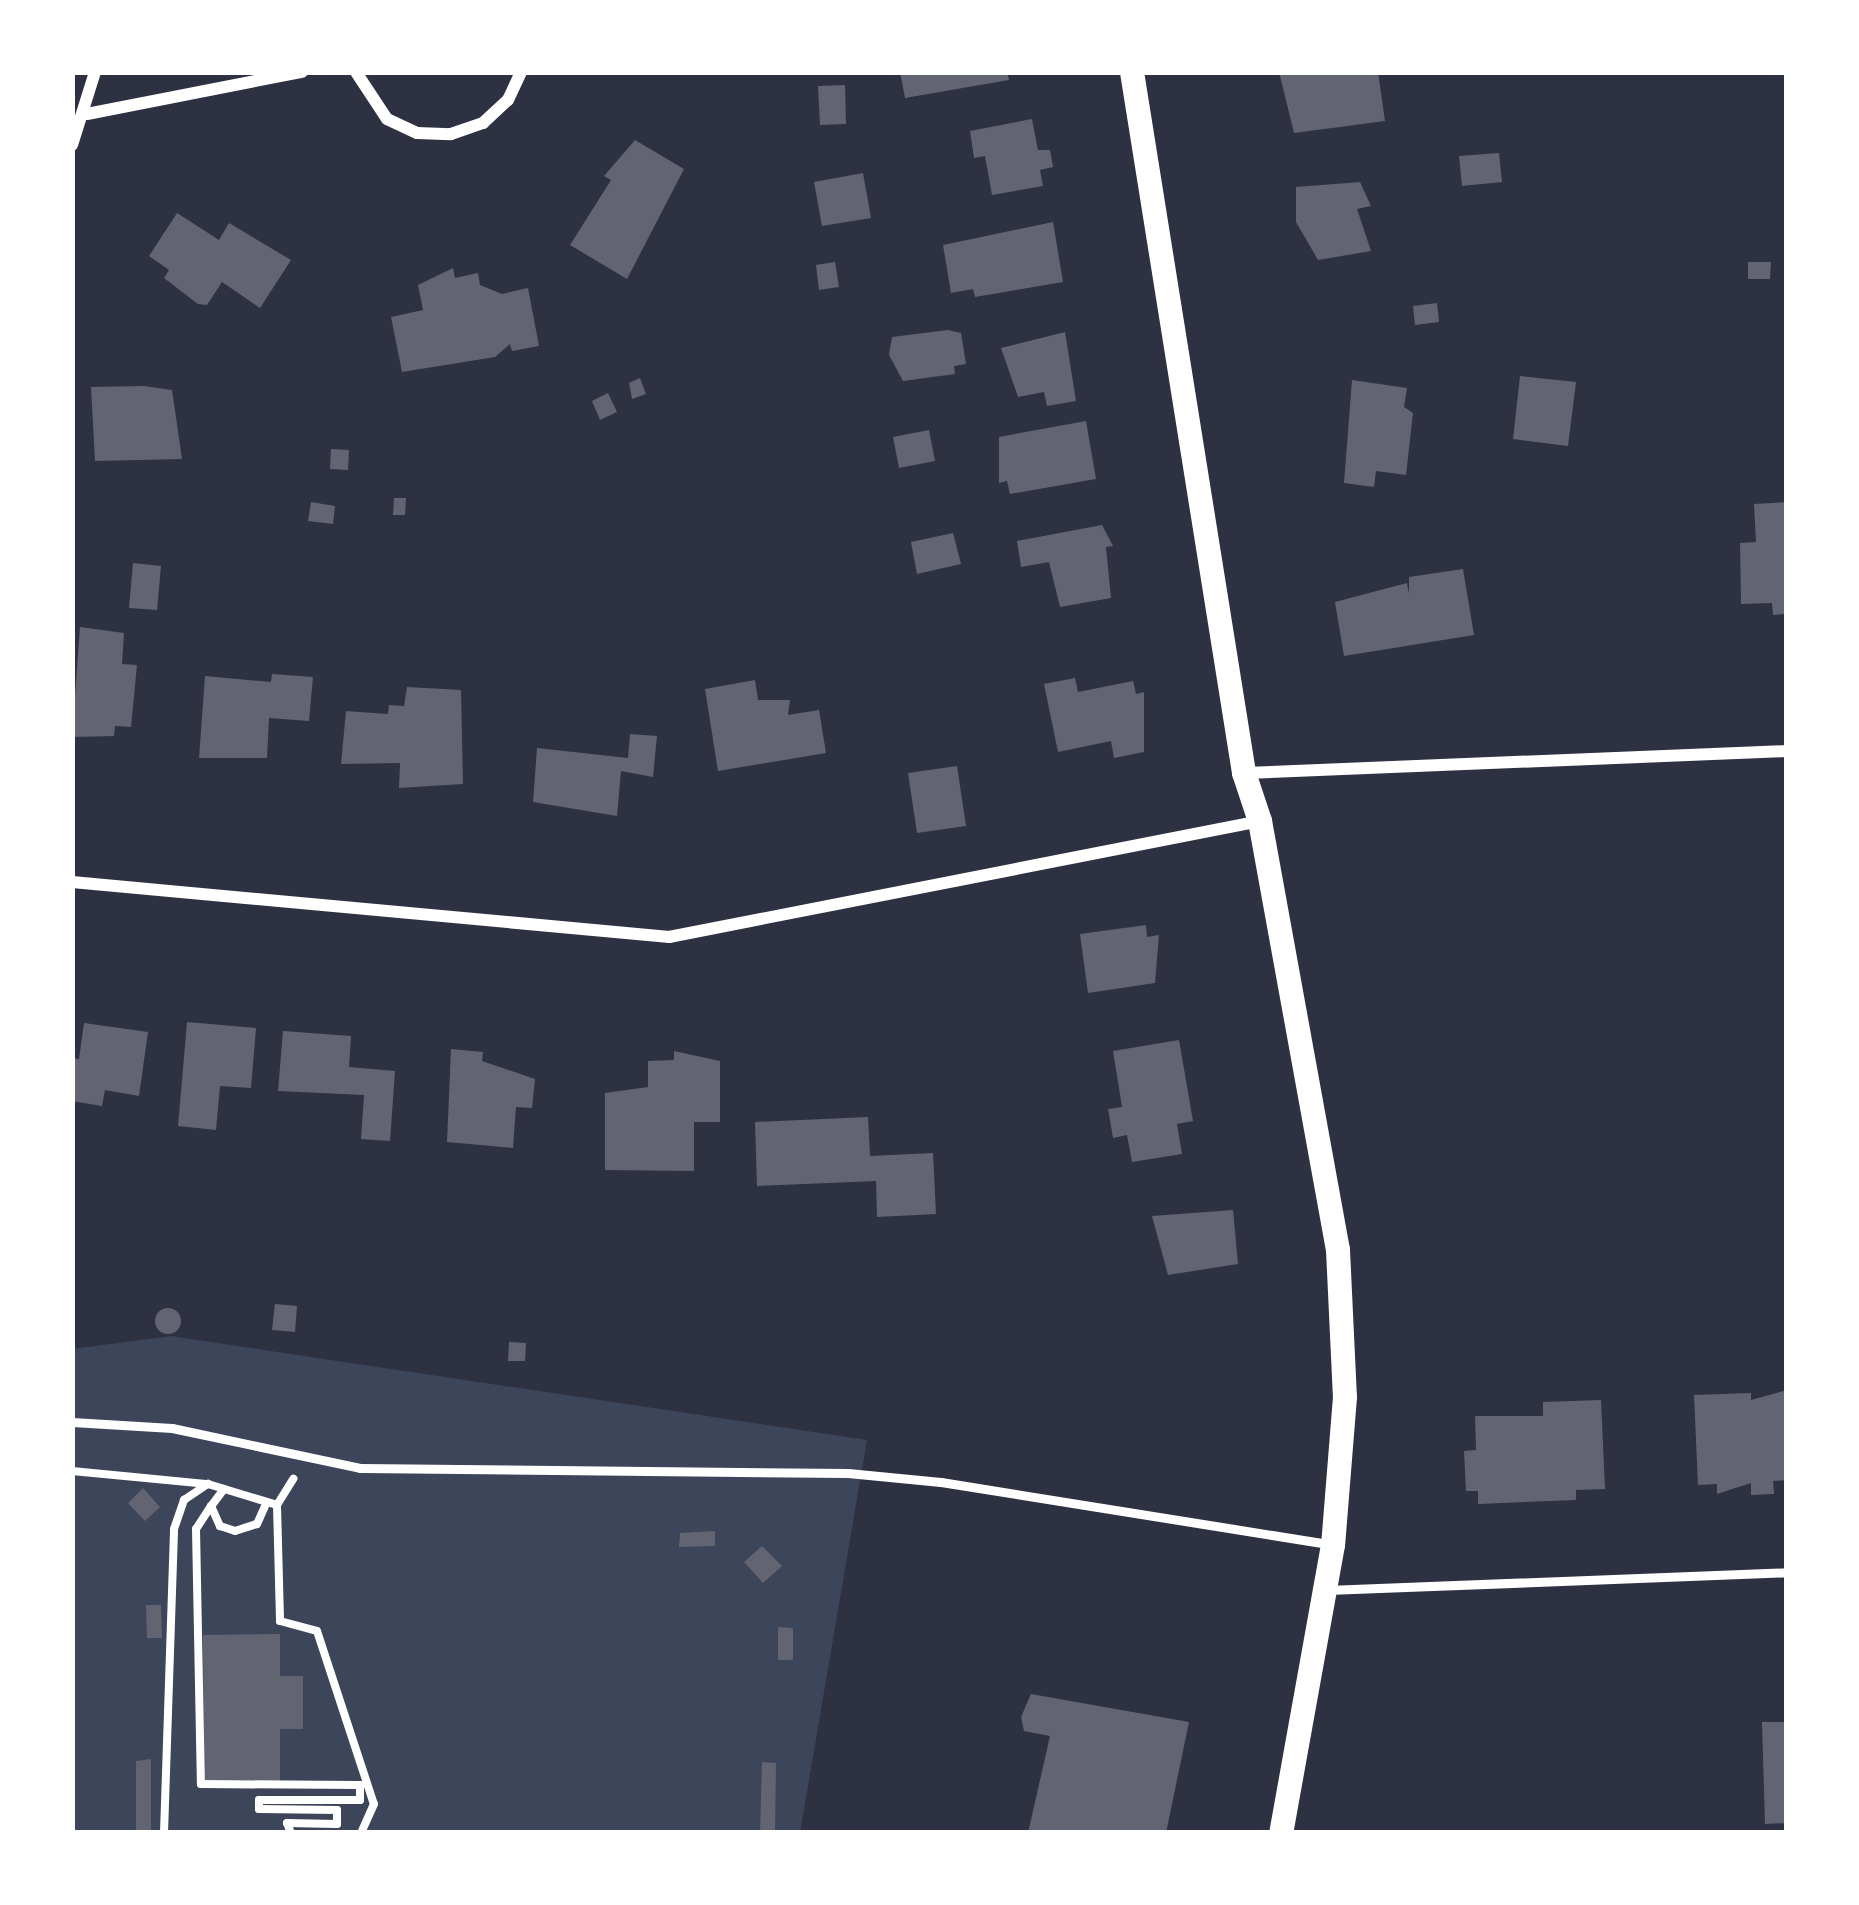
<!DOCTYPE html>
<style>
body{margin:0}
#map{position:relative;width:1859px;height:1905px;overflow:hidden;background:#2d3142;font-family:Poppins,sans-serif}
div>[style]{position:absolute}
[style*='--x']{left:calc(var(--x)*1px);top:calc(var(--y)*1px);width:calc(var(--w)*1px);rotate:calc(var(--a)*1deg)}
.green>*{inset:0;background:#3c4559}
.building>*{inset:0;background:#626471}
.round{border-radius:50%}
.path>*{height:8px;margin:-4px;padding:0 4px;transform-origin:4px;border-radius:4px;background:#fff}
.service>*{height:9px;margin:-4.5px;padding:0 4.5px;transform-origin:4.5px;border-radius:4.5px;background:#fff}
.minor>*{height:12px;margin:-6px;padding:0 6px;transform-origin:6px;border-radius:6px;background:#fff}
.secondary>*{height:24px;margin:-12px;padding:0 12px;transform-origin:12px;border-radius:12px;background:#fff}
span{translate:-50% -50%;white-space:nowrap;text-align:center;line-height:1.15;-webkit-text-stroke:9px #fff;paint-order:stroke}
.frame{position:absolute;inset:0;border:75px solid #fff;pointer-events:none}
</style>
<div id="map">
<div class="green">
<i style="clip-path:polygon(171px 1336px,867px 1440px,800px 1833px,72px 1833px,72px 1349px)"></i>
</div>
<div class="building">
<i style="clip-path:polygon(900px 72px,1007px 72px,1009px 80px,905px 98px)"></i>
<i style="clip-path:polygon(1279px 72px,1378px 72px,1385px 121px,1294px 133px)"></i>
<i style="clip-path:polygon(845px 85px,846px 124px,820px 125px,818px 86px)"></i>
<i style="clip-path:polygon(1032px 119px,1038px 150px,1050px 150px,1053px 167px,1040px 170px,1043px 186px,992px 195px,985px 156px,974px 158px,970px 131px)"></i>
<i style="clip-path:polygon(635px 140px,684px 169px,627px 279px,570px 245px,611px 180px,604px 176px)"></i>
<i style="clip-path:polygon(1499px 153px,1502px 182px,1462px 186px,1459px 156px)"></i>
<i style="clip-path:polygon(863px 173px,871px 218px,822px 226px,814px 182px)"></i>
<i style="clip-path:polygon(1360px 182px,1371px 206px,1357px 209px,1371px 251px,1318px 260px,1296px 222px,1296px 187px)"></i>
<i style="clip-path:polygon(177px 213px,219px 240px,229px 223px,291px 260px,260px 308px,222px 282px,207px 305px,198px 304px,164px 278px,169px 270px,149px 256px)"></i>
<i style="clip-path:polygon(1053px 222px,1063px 282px,975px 297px,973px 289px,951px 293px,943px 245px)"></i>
<i style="clip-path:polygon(835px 262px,839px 287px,819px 290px,816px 265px)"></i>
<i style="clip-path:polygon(1748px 262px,1771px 262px,1770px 279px,1748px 279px)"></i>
<i style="clip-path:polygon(453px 268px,455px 278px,478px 273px,480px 285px,502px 294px,528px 288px,539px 346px,512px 351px,510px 344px,495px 357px,402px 372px,391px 317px,423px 310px,418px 285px)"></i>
<i style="clip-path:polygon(1437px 303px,1439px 322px,1415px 325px,1413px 306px)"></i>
<i style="clip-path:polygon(948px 330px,961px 333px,966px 364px,954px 366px,955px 374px,903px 381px,889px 355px,892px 337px)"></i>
<i style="clip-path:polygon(1065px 332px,1076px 401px,1047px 406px,1044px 392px,1018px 397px,1001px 348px)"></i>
<i style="clip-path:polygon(1520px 376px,1576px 382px,1568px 446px,1513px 439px)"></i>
<i style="clip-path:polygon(640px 378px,646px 394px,632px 399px,629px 383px)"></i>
<i style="clip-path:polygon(1352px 380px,1407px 388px,1404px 407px,1413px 413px,1406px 475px,1376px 471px,1374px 487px,1344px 483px)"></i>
<i style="clip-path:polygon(144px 386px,172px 390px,182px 459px,95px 461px,91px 387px)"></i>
<i style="clip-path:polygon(608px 393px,617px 412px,600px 420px,592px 401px)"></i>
<i style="clip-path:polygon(1086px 421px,1096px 479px,1010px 494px,1007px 481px,999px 483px,999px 437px)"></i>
<i style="clip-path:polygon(929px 430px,935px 461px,899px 468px,893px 437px)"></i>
<i style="clip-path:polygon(331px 449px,349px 450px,348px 470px,330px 469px)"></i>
<i style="clip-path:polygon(394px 498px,406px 498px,405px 515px,393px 515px)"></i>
<i style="clip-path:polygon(311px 502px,335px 506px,333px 524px,308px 521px)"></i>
<i style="clip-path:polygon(1787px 502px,1786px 614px,1773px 615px,1772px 603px,1741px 604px,1740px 543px,1756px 542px,1754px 504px)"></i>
<i style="clip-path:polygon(1102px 525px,1113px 546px,1106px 547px,1111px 598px,1060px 607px,1049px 562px,1021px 567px,1017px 541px)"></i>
<i style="clip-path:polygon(953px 533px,961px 564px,917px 574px,911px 542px)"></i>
<i style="clip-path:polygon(133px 563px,161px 566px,157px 610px,129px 608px)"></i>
<i style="clip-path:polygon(1463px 569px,1474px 635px,1344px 656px,1335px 602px,1407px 583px,1409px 594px,1409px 577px)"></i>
<i style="clip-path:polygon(80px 627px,124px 633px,122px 664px,137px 665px,131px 727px,115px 726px,114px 736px,72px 737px)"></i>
<i style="clip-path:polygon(272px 674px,313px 677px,309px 721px,269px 718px,267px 758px,199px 758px,205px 676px,271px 682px)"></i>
<i style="clip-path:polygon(1075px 678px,1078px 692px,1133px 681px,1136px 694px,1144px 692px,1144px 752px,1114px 758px,1111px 741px,1058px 752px,1044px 684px)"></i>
<i style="clip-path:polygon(755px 680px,758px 700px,790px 700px,788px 715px,819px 710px,826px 753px,718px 771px,705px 689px)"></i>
<i style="clip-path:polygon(407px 687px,461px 690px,463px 784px,399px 788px,400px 763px,341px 764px,346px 711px,388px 714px,389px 705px,404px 706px)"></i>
<i style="clip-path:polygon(630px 734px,657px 736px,653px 777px,621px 771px,617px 816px,533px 802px,537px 748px,628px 758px)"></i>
<i style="clip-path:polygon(957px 766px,966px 826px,917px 833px,908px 773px)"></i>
<i style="clip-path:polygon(1146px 925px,1147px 937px,1159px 935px,1155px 983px,1088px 993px,1080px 934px)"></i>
<i style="clip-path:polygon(187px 1022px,256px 1028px,251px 1088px,220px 1086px,216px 1130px,178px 1126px)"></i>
<i style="clip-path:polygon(84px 1023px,148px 1032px,139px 1096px,105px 1090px,102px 1106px,72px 1101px,72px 1058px,79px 1059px)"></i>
<i style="clip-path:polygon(283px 1031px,351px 1036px,349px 1067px,395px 1071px,390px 1141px,361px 1139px,364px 1095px,278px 1091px)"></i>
<i style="clip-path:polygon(1179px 1040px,1193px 1121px,1177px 1124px,1182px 1154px,1132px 1162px,1127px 1135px,1113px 1138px,1108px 1109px,1122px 1107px,1113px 1051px)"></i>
<i style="clip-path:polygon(451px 1049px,483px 1052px,482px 1061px,535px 1079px,532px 1108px,516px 1107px,513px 1148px,447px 1142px)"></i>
<i style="clip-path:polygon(674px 1051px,720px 1061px,720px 1122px,694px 1122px,694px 1171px,605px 1170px,605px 1093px,648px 1087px,648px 1061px,674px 1060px)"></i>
<i style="clip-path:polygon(868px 1117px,870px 1156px,933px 1153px,936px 1214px,877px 1217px,876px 1181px,757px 1186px,755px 1122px)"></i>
<i style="clip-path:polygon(1233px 1210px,1238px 1264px,1168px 1275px,1152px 1216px)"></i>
<i style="clip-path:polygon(275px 1304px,297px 1306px,295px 1332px,272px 1330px)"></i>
<i class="round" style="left:155px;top:1308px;width:26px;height:26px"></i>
<i style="clip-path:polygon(509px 1342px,526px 1343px,525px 1361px,508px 1361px)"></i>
<i style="clip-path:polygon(1787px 1390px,1787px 1480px,1773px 1481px,1774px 1494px,1751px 1495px,1751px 1483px,1717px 1494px,1717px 1484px,1698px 1485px,1694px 1395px,1751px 1393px,1751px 1400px)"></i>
<i style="clip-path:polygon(1601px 1400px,1605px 1489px,1576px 1490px,1576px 1500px,1478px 1504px,1478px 1491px,1466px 1491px,1464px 1451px,1476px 1450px,1475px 1416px,1543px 1416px,1543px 1402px)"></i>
<i style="clip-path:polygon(143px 1488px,160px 1507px,145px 1521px,128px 1503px)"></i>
<i style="clip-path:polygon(715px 1531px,715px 1546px,679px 1547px,680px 1533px)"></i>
<i style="clip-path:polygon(762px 1546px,782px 1566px,763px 1583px,744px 1562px)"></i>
<i style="clip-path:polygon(146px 1605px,161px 1605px,162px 1638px,147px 1638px)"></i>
<i style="clip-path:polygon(778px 1627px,793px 1628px,793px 1660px,778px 1660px)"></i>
<i style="clip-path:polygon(280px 1634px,280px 1676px,303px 1676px,303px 1729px,280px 1729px,280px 1784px,204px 1784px,203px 1635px)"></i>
<i style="clip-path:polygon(1031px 1694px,1189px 1722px,1166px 1833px,1028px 1833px,1050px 1736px,1024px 1731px,1021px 1717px)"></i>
<i style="clip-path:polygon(1762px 1722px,1787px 1722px,1787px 1823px,1765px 1824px)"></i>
<i style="clip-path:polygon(151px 1759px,151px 1833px,136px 1833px,136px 1761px)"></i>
<i style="clip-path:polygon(762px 1762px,776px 1763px,775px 1833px,760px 1833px)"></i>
</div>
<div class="path">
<i style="--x:72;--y:1471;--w:137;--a:5.5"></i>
<i style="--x:208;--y:1484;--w:72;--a:16.9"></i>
<i style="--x:277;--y:1505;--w:31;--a:-58"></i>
<i style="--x:224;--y:1489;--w:21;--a:127"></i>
<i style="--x:211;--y:1506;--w:22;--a:66"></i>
<i style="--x:220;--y:1526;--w:16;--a:18"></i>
<i style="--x:235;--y:1531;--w:23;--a:-18"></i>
<i style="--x:257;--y:1524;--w:24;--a:-66"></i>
<i style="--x:277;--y:1505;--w:116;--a:88.5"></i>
<i style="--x:280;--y:1621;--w:38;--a:15"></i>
<i style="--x:317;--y:1631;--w:182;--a:71.8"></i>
<i style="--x:374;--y:1804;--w:32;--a:114"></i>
<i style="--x:211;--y:1506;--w:27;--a:123"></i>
<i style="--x:196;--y:1529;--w:255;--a:88.9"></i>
<i style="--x:201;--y:1784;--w:159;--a:0.4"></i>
<i style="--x:360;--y:1785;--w:15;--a:90"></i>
<i style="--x:360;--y:1800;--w:101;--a:180"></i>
<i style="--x:259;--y:1800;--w:9;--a:90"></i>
<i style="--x:259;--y:1809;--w:78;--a:0.7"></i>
<i style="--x:337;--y:1810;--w:14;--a:90"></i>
<i style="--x:337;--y:1824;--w:50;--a:-178.9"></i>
<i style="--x:287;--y:1823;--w:11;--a:68"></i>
<i style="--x:164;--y:1833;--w:304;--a:-88.1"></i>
<i style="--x:174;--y:1529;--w:31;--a:-71"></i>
<i style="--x:184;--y:1500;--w:29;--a:-34"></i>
</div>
<div class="service">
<i style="--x:72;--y:1422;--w:100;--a:3.4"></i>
<i style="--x:172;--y:1428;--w:192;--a:12"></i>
<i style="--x:360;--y:1468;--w:488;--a:0.6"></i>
<i style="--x:848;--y:1473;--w:93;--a:5.5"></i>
<i style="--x:941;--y:1482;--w:392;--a:9.1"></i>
<i style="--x:1327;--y:1590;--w:460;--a:-2.2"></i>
</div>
<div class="minor">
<i style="--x:356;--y:72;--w:56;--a:56.6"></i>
<i style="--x:387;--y:119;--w:33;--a:25"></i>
<i style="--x:417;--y:133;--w:34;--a:2"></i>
<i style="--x:451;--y:134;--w:34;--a:-19"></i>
<i style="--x:483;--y:123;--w:34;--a:-43"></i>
<i style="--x:508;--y:100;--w:31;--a:-65"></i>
<i style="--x:87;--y:114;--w:219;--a:-11.1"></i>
<i style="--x:72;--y:145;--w:77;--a:-72.5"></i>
<i style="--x:1245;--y:773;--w:542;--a:-2.32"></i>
<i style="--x:72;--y:882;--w:600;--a:5.26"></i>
<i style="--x:669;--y:937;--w:602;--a:-11.1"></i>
</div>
<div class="secondary">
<i style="--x:1132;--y:72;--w:710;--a:80.92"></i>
<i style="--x:1244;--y:773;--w:51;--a:71.6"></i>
<i style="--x:1260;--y:821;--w:436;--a:79.7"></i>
<i style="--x:1338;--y:1250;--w:147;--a:87.3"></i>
<i style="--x:1345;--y:1397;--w:148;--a:94.6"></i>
<i style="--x:1333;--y:1545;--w:293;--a:100.2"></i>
</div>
<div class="frame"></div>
</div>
